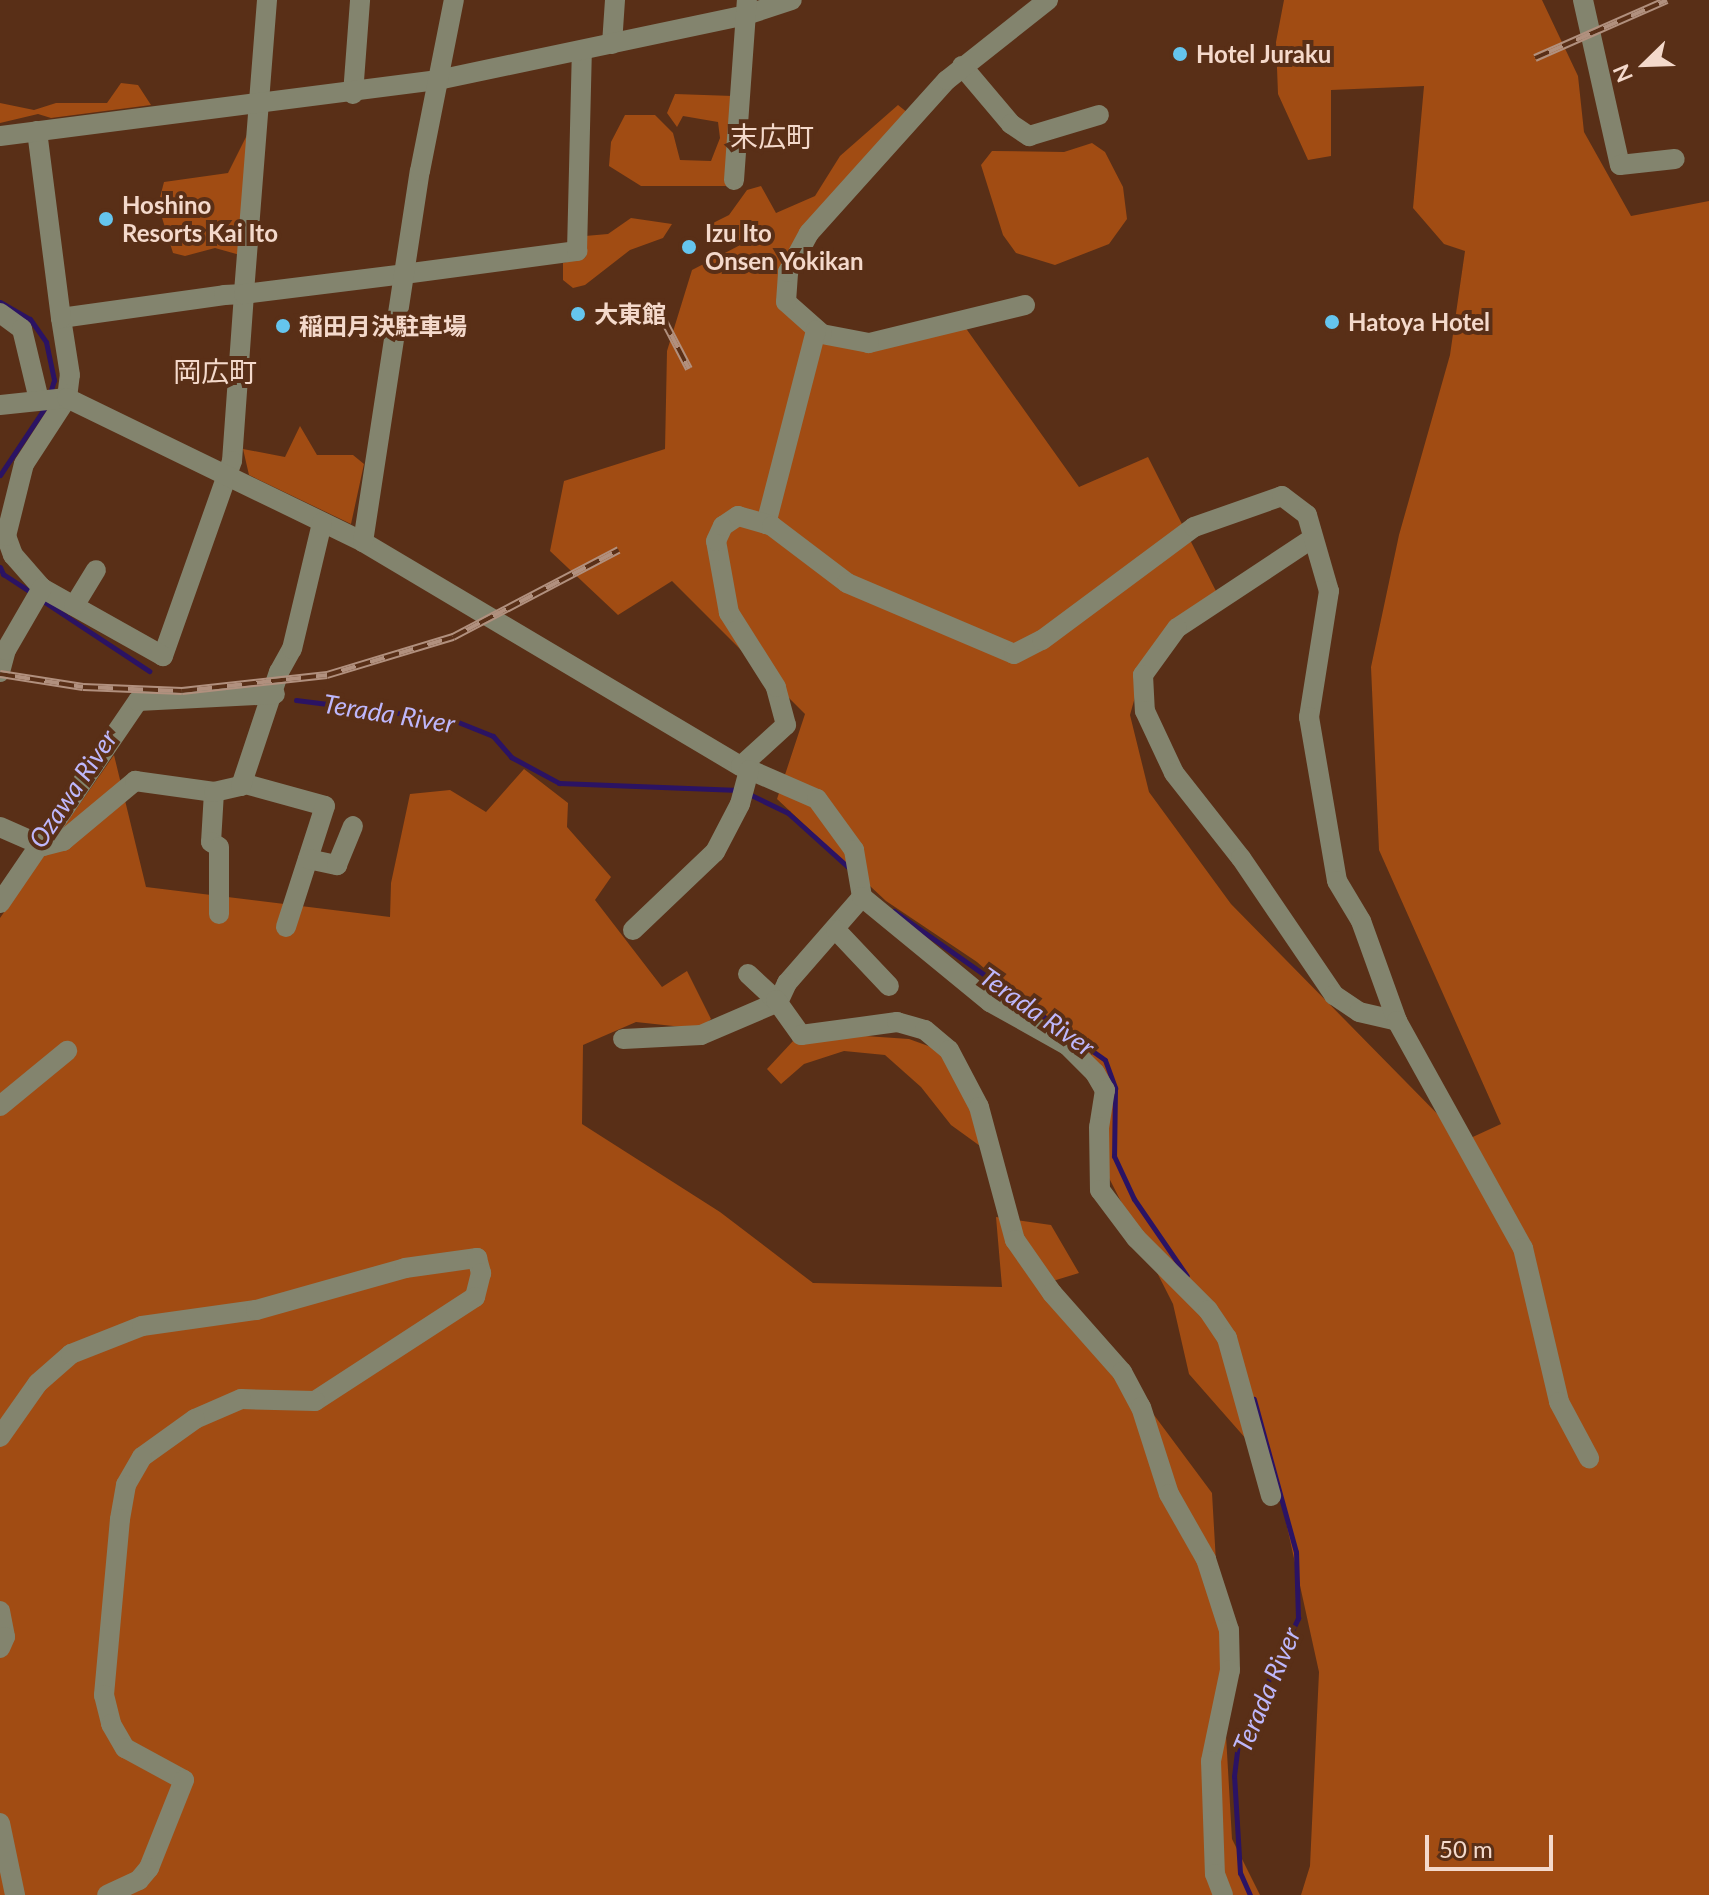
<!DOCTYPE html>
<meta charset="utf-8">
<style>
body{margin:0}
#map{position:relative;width:1709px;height:1895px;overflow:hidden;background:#592f17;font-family:Lato,"Noto Sans JP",sans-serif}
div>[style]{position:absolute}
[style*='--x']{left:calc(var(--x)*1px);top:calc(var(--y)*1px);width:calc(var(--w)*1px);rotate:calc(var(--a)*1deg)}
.forest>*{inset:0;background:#a14c13}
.stream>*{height:5px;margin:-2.5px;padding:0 2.5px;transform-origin:2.5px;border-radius:2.5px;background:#2b1363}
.minor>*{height:20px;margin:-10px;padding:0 10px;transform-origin:10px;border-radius:10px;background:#83846e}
.rail>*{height:8px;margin-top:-4px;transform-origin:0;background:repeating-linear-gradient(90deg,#592f17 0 15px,#b1907e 0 30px);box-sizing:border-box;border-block:2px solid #b1907e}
.dots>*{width:22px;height:22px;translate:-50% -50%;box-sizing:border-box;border:4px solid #592f17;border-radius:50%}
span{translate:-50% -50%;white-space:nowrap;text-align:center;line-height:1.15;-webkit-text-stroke:8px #592f17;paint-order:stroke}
.poi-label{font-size:24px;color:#f4d9cb;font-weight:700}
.left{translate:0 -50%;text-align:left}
.water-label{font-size:26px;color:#beb7fb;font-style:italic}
.quarter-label{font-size:28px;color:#f4d9cb}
.north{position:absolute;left:1605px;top:24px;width:80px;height:80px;-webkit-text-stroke:6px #592f17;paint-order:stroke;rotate:247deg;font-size:22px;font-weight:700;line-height:32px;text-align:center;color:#f4d9cb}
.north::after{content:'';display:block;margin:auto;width:28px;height:36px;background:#f4d9cb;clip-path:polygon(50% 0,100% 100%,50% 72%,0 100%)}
.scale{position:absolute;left:1425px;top:1835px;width:128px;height:36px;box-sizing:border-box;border:4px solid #f4d9cb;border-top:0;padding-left:10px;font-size:24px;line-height:28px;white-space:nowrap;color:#f4d9cb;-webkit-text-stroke:6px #592f17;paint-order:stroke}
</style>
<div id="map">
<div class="forest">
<i style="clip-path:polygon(1284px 0,1542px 0,1578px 76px,1584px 132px,1631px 216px,1709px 201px,1709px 1895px,1301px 1895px,1310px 1866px,1319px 1672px,1275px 1472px,1189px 1374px,1173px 1304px,1108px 1176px,1101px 1071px,977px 962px,886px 901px,777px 799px,805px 714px,672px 581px,618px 615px,550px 551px,564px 481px,665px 449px,667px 351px,692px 270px,748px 241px,710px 237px,705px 227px,729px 215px,747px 190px,761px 186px,776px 213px,815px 196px,840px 156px,898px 105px,908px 113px,780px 289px,844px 339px,965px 327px,1079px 487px,1148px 457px,1219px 597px,1147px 654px,1130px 715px,1149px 792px,1231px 904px,1464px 1141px,1501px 1124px,1379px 850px,1371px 667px,1399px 535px,1450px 355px,1465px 251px,1444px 244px,1413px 208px,1424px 86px,1331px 90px,1331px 156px,1308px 160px,1278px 94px,1276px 42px)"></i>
<i style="clip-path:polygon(121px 83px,138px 85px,151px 105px,51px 118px,38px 114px,0 123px,0 103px,34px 110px,56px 103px,107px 103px)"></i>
<i style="clip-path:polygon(675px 94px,733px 96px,727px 186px,641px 186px,609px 166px,611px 142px,625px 115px,655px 115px,673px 133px,680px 160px,711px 161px,720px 138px,718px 122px,683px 116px,677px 127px,667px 113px)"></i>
<i style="clip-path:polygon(250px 129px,240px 255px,215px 248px,185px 256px,173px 253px,158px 205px,164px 182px,228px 173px)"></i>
<i style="clip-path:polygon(1092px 143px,1105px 152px,1123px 187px,1127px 219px,1109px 244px,1055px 265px,1016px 253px,1003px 235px,981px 165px,992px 151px,1064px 152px)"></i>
<i style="clip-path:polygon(631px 218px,672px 224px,663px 238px,630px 250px,585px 285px,573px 288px,563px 280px,563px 263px,586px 257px,585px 236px,608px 234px)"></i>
<i style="clip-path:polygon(300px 426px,317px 455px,353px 455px,364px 464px,351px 524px,249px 475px,243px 449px,285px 457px)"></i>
<i style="clip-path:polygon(114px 755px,146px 887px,390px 917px,391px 883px,410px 794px,450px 790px,486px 812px,524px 769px,568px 803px,567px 827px,611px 877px,595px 900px,662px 987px,687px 971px,711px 1019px,701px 1029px,636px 1022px,583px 1045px,582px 1124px,720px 1212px,813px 1283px,1002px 1287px,996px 1217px,1051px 1225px,1079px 1273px,1043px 1284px,1122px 1372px,1212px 1493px,1232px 1839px,1260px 1895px,0 1895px,0 918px)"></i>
<i style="clip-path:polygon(836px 1034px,909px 1039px,945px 1052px,987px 1151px,951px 1125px,921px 1087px,885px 1055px,844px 1051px,804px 1064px,781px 1084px,767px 1069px,793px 1041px)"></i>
</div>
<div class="stream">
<i style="--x:0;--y:302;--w:34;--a:30"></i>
<i style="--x:30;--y:319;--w:28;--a:55"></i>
<i style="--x:46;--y:342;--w:39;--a:78"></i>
<i style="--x:54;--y:380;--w:14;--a:107"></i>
<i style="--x:0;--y:475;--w:83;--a:-56.3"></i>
<i style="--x:0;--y:567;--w:8;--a:67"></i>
<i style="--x:3;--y:574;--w:35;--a:33"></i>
<i style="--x:40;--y:599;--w:131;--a:33.4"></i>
<i style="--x:296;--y:700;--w:158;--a:7.3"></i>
<i style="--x:453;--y:720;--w:43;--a:21.8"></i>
<i style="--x:493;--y:736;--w:28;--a:49"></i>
<i style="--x:511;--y:757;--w:55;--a:28.4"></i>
<i style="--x:559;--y:783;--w:180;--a:2.2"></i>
<i style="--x:749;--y:794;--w:43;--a:26"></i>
<i style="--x:788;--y:813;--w:82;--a:42"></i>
<i style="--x:894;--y:911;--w:258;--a:35.2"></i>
<i style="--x:1105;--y:1060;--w:30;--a:70"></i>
<i style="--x:1115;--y:1088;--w:68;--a:90.8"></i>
<i style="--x:1114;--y:1156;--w:47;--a:65.1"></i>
<i style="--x:1134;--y:1199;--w:93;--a:55.5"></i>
<i style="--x:1250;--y:1895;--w:24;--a:-114"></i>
<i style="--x:1240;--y:1873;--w:97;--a:-93.5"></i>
<i style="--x:1234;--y:1776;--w:32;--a:-83"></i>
<i style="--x:1238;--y:1744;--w:140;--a:-64.5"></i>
<i style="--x:1298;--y:1618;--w:66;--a:-91.7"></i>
<i style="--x:1296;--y:1552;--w:159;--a:-105.4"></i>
</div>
<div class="minor">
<i style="--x:267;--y:0;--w:295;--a:94.5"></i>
<i style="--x:244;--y:294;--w:167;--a:94.1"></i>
<i style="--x:232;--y:461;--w:207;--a:109.5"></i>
<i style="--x:163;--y:656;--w:139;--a:-150.7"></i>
<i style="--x:42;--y:588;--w:44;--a:-131.3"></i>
<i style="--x:13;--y:555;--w:20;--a:-110"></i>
<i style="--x:6;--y:536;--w:74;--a:-76"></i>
<i style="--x:24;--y:464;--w:79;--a:-56.9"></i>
<i style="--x:67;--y:398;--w:23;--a:-83"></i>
<i style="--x:70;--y:375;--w:58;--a:-99"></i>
<i style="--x:61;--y:318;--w:165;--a:-8"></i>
<i style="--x:224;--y:295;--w:20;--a:-3"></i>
<i style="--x:244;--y:294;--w:161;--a:-7.1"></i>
<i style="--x:404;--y:274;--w:175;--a:-7.6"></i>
<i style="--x:577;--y:251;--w:200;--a:-88.6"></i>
<i style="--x:1583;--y:0;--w:169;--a:77.4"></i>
<i style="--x:1620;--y:165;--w:55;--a:-6.2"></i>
<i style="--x:612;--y:44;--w:44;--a:-86.1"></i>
<i style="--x:962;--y:66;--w:76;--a:49.8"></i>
<i style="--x:1011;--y:124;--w:22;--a:34"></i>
<i style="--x:1029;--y:136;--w:73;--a:-16.7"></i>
<i style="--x:353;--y:94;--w:94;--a:-85.7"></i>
<i style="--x:37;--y:131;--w:189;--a:82.7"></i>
<i style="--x:0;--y:136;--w:442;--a:-7.3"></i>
<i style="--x:438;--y:80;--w:315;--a:-11.9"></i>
<i style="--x:746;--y:15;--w:48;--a:-18.1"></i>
<i style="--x:734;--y:180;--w:180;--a:-85.9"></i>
<i style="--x:1025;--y:305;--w:161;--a:166.3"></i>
<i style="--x:869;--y:343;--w:48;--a:-169.2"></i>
<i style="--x:822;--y:334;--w:48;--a:-138.4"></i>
<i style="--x:786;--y:302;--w:30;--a:-86"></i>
<i style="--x:788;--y:272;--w:44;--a:-61.7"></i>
<i style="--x:809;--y:233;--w:206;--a:-48"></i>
<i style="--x:947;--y:80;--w:129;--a:-38.4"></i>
<i style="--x:0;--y:313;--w:27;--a:36"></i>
<i style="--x:22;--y:329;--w:73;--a:76.5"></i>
<i style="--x:0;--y:405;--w:67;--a:-6"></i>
<i style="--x:67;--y:398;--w:329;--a:25.9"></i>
<i style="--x:363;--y:542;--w:439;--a:30.7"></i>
<i style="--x:741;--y:766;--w:83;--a:23.5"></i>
<i style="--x:817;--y:799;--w:63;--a:54"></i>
<i style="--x:854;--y:850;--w:48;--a:80.3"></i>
<i style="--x:862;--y:897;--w:114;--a:131.1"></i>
<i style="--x:787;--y:983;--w:21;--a:115"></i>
<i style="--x:778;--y:1002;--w:84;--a:156.8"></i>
<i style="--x:701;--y:1035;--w:78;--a:177.1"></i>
<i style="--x:766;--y:524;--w:200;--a:-75.5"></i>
<i style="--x:1313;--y:538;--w:163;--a:146.5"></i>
<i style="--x:1177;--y:628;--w:58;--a:125.9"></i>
<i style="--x:1143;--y:675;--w:36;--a:87"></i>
<i style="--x:1145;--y:711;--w:68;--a:64.9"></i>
<i style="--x:1174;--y:773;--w:108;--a:51.8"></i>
<i style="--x:1241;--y:858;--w:166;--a:55.8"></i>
<i style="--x:1334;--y:995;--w:30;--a:34"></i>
<i style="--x:1359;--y:1012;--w:39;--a:13"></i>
<i style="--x:363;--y:542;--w:375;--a:-81.3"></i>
<i style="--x:420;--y:171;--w:174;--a:-78.8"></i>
<i style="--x:74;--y:606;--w:42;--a:-58.6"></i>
<i style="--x:0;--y:672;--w:23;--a:-75"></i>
<i style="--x:6;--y:650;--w:72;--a:-59.9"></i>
<i style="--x:741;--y:766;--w:61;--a:-42.3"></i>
<i style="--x:786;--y:725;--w:39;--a:-105"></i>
<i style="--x:776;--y:687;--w:88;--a:-122.4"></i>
<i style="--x:729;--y:613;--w:73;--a:-100.2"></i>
<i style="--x:716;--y:541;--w:17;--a:-65"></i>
<i style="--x:723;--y:526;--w:18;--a:-34"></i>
<i style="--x:738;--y:516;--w:35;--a:16"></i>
<i style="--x:772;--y:526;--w:94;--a:37.2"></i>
<i style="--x:847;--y:583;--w:181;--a:23"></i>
<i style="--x:1014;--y:654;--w:31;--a:-27"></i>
<i style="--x:1042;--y:640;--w:189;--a:-36.6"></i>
<i style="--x:1194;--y:527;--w:93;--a:-19.4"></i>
<i style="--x:1282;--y:496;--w:31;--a:37"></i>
<i style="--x:1307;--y:515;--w:79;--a:73.9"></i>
<i style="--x:1329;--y:591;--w:128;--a:99"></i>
<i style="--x:1309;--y:717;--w:166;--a:80.3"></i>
<i style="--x:1337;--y:881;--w:47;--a:59"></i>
<i style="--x:1361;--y:921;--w:106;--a:70.2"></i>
<i style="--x:1397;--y:1021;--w:260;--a:61"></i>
<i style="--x:1523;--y:1248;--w:158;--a:76.8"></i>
<i style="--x:1559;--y:1402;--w:64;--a:61.8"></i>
<i style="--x:242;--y:783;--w:86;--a:15.5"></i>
<i style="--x:325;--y:806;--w:127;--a:107.9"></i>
<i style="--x:214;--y:792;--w:50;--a:93.4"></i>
<i style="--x:211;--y:842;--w:9;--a:32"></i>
<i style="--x:219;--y:847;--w:67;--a:90"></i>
<i style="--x:0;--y:827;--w:47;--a:23.8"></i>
<i style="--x:43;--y:846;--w:21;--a:-14"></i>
<i style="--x:63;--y:841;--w:94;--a:-39.8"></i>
<i style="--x:135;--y:781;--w:80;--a:7.9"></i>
<i style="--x:214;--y:792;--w:28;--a:-13"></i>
<i style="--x:241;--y:786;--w:120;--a:-71.6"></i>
<i style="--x:279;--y:672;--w:26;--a:-61"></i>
<i style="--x:292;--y:649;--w:130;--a:-76.6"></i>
<i style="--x:308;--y:859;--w:30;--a:12"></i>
<i style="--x:337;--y:865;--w:42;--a:-67.7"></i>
<i style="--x:862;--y:897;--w:166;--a:39.4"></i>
<i style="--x:990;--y:1002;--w:88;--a:29.2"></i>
<i style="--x:1067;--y:1045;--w:40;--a:45"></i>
<i style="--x:1095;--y:1073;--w:20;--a:60"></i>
<i style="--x:1105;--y:1090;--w:37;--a:99"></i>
<i style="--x:1099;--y:1127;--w:63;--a:89.1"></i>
<i style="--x:1100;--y:1190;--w:60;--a:53.1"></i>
<i style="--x:1136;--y:1238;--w:102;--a:45"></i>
<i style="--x:1208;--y:1310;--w:34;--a:56"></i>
<i style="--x:1227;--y:1338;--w:164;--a:74.4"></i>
<i style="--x:0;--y:903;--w:245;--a:-55.7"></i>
<i style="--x:138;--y:701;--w:137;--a:-2.9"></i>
<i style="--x:633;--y:930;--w:113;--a:-43.6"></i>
<i style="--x:715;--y:852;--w:54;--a:-62.5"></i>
<i style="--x:740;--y:804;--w:35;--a:-75"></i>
<i style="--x:836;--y:930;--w:77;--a:46.6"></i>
<i style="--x:748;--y:974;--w:38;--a:43"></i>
<i style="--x:776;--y:1000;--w:43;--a:54.5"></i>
<i style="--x:801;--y:1035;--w:97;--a:-7.7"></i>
<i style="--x:897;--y:1022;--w:29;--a:16"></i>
<i style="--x:925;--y:1030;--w:31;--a:40"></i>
<i style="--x:949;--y:1050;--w:64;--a:62.2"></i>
<i style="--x:979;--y:1107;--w:138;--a:74.9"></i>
<i style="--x:1015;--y:1240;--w:65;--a:55.1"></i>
<i style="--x:1052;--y:1293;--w:106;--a:48.5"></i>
<i style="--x:1122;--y:1372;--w:40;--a:62"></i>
<i style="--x:1141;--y:1407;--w:91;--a:72.2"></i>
<i style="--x:1169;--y:1494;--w:75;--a:60.4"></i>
<i style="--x:1206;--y:1559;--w:75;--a:72.1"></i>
<i style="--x:1229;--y:1630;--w:40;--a:88.6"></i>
<i style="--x:1230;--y:1670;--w:93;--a:101.8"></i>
<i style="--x:1211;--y:1761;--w:113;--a:88"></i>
<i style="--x:1215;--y:1874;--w:22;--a:69"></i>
<i style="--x:0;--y:1106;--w:87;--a:-39.4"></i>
<i style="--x:0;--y:1437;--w:66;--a:-54.9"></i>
<i style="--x:38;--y:1383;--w:44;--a:-41.3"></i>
<i style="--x:71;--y:1354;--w:76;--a:-21.5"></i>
<i style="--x:142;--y:1326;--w:115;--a:-8"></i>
<i style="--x:256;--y:1310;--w:155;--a:-15.7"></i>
<i style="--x:405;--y:1268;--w:73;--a:-7.9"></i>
<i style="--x:477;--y:1258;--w:16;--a:75"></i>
<i style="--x:481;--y:1273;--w:25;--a:104"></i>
<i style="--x:475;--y:1297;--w:191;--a:147"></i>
<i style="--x:315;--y:1401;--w:74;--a:-178.5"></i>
<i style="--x:241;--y:1399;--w:50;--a:156.5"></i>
<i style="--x:195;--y:1419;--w:65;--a:144.4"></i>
<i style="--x:142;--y:1457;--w:32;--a:120"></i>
<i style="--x:126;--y:1485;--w:35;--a:100"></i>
<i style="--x:120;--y:1519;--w:177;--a:95.2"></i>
<i style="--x:104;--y:1695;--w:30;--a:76"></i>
<i style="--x:111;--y:1724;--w:28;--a:60"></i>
<i style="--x:125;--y:1748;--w:67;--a:28.5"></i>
<i style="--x:184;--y:1780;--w:95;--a:111.7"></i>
<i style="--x:149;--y:1868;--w:16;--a:130"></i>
<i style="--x:139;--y:1880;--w:35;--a:155"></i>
<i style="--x:0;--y:1611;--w:26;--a:79"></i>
<i style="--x:5;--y:1637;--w:12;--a:114"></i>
<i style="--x:0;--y:1823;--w:74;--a:78.2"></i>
</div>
<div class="rail">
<i style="--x:1535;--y:58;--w:144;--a:-23.7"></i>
<i style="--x:664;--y:321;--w:54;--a:62.5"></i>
<i style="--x:0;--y:674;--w:84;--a:8.9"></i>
<i style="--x:83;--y:687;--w:99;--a:2.3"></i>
<i style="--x:182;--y:691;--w:146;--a:-6.3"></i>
<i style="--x:327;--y:675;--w:132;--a:-16.8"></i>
<i style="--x:453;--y:637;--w:187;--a:-27.7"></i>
</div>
<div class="dots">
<i style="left:1180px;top:54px;background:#65c5ee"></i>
<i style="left:106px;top:219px;background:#65c5ee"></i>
<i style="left:689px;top:247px;background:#65c5ee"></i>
<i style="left:578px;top:314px;background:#65c5ee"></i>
<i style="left:1332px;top:322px;background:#65c5ee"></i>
<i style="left:283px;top:326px;background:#65c5ee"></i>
</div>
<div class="poi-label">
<span class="left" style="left:1196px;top:54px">Hotel Juraku</span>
<span class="left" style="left:122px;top:219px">Hoshino<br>Resorts Kai Ito</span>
<span class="left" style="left:705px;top:247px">Izu Ito<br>Onsen Yokikan</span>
<span class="left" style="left:594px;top:314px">大東館</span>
<span class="left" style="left:1348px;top:322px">Hatoya Hotel</span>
<span class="left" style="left:299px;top:326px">稲田月決駐車場</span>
</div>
<div class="water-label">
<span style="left:389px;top:714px;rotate:9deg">Terada River</span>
<span style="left:73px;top:789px;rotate:-56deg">Ozawa River</span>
<span style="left:1037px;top:1012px;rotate:35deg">Terada River</span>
<span style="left:1267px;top:1690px;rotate:-67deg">Terada River</span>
</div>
<div class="quarter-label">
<span style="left:772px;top:136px">末広町</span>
<span style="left:215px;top:371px">岡広町</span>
</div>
<div class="north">N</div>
<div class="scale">50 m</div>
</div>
